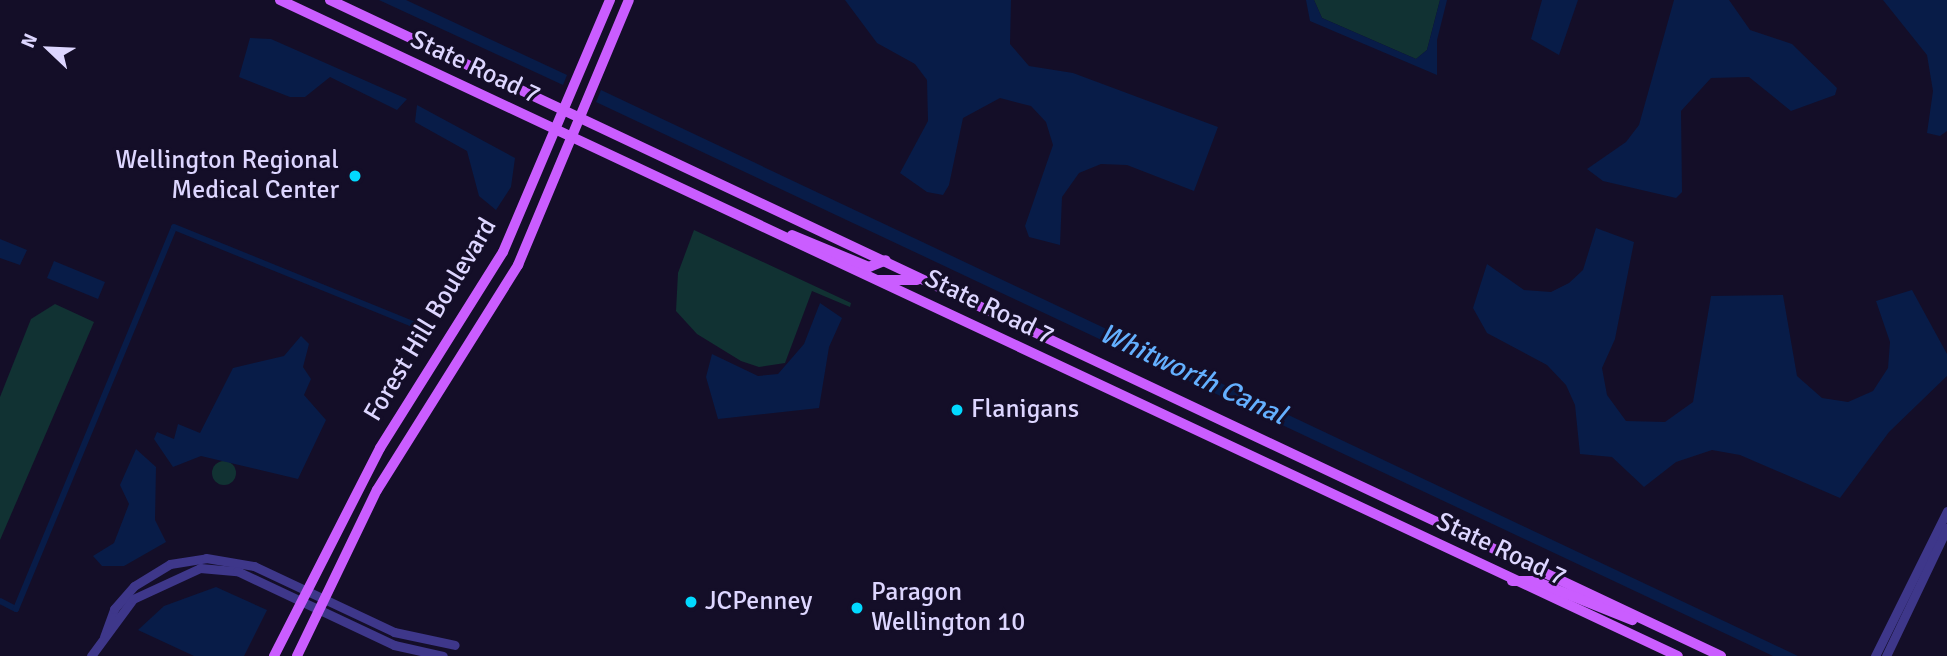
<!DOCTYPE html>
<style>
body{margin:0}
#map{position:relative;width:1947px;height:656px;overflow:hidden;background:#140e28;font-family:Signika,sans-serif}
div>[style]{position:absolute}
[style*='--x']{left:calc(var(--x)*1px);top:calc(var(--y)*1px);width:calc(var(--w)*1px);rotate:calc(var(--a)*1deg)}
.green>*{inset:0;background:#113233}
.round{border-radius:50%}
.water>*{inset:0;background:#081c48}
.canal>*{height:6px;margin:-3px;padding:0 3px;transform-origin:3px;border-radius:3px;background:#081c48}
.minor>*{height:9px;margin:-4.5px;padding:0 4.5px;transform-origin:4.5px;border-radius:4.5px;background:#3e378a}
.major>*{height:10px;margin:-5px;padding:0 5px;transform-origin:5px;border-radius:5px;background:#ca5dff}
.dots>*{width:19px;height:19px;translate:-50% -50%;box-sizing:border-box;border:4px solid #140e28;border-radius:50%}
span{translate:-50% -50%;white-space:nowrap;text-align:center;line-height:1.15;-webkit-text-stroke:6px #140e28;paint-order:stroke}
.street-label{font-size:26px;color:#ddd6ff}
.poi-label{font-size:26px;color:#ddd6ff}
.right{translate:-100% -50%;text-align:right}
.left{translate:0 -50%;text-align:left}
.water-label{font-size:28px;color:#64b0ff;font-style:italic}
.north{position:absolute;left:14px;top:14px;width:70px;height:70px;-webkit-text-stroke:5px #140e28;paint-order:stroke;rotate:293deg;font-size:19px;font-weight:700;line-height:28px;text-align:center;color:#ddd6ff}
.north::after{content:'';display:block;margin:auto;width:24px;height:32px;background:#ddd6ff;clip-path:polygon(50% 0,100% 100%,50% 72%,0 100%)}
</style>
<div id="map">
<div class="green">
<i style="clip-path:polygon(1314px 0,1440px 0,1427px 50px,1416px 59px,1322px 18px)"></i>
<i style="clip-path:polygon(694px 230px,851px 303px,850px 307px,812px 291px,785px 363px,759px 367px,741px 361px,697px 334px,676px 311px,678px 273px)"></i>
<i style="clip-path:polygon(55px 304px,94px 322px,0 540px,0 397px,31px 319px)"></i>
<i class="round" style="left:212px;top:461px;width:24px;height:24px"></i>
</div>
<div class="water">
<i style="clip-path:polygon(379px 0,406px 0,567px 75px,563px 85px)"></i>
<i style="clip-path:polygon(845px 0,1011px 0,1010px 44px,1029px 66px,1073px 73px,1218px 127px,1194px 191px,1127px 165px,1101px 164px,1079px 173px,1062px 197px,1060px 245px,1029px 237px,1025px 226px,1053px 145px,1046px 122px,1031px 106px,1000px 98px,963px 118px,949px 185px,943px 195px,927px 192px,900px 173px,928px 121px,927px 80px,915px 64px,877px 43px)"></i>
<i style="clip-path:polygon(1306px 0,1314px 0,1322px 18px,1416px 59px,1427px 50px,1440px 0,1447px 0,1437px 40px,1437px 75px,1310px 21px)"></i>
<i style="clip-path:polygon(1542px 0,1578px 0,1559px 55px,1531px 39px)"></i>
<i style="clip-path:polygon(1674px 0,1729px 0,1750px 30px,1792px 44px,1837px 88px,1835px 95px,1791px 111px,1749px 77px,1711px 78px,1681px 111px,1682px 192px,1676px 198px,1603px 181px,1587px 169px,1626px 142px,1639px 125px)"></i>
<i style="clip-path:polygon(1883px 0,1947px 0,1947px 131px,1940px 136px,1927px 133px,1933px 91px,1927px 55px)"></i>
<i style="clip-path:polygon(250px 38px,271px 39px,407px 99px,397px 110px,330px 77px,305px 97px,290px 97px,239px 77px)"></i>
<i style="clip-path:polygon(601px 90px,1798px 656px,1773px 656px,596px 102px)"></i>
<i style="clip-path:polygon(417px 105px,515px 158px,511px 187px,496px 210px,479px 196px,467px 151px,415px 122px)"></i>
<i style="clip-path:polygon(1596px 228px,1634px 242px,1615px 339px,1602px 368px,1607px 395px,1626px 421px,1665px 422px,1693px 402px,1711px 296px,1783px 295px,1797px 376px,1822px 398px,1848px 402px,1873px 391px,1888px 368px,1890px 342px,1876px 301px,1912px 290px,1947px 354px,1947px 376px,1889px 432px,1840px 498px,1740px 455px,1712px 450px,1676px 462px,1644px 487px,1612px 457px,1580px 454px,1575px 405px,1566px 385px,1547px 365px,1487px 333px,1473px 308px,1487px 264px,1524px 290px,1551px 292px,1569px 283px,1583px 270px)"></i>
<i style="clip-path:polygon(0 239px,27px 250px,20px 265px,0 258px)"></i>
<i style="clip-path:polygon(54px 261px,105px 282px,98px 299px,47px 278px)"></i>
<i style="clip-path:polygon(820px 303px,842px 318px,829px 347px,819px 408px,718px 419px,706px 377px,712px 354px,758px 376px,778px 374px,804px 344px)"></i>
<i style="clip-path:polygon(301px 336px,309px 344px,303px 367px,311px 379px,304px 395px,326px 420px,298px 479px,201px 456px,173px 467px,154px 439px,157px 432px,174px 439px,178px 424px,200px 433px,233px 368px,284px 356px)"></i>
<i style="clip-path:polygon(136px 449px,156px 467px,155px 520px,166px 542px,124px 566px,102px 566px,93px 556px,114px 543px,129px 504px,120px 485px)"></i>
<i style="clip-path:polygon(216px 587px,267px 610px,244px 656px,194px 656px,138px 630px,164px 606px)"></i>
</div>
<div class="canal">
<i style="--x:0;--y:601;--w:18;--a:27"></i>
<i style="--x:16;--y:609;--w:413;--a:-67.5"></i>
<i style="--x:174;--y:227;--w:271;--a:22.1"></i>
</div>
<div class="minor">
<i style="--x:104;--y:637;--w:30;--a:-70"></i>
<i style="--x:114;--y:609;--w:30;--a:-49"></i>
<i style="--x:134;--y:586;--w:42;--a:-31.4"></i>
<i style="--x:170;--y:564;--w:36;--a:-9"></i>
<i style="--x:206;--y:558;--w:49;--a:9.5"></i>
<i style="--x:254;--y:566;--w:155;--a:25.2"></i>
<i style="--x:394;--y:632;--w:62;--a:12"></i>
<i style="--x:91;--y:656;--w:71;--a:-53.6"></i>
<i style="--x:133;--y:599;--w:74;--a:-24.8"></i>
<i style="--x:200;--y:568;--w:37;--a:5"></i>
<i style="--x:237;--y:571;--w:174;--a:25.2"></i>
<i style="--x:394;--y:645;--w:50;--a:12.7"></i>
<i style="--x:1875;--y:656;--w:162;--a:-63.6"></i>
<i style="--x:1886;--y:656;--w:142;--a:-64.5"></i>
</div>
<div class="major">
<i style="--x:280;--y:0;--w:1544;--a:25.14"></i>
<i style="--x:330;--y:0;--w:1538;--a:25.25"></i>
<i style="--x:792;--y:235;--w:83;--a:22.6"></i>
<i style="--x:869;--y:267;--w:18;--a:-22"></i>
<i style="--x:879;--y:280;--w:38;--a:0"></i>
<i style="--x:1512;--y:581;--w:23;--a:0"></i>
<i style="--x:1535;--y:581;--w:105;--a:21.9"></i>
<i style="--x:274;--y:656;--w:233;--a:-63"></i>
<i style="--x:380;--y:448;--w:231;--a:-57.9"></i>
<i style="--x:503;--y:252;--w:274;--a:-67"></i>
<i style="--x:297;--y:656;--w:184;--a:-64.3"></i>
<i style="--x:377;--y:490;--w:266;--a:-57.9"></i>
<i style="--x:518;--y:265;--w:287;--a:-67.3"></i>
</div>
<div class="dots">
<i style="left:355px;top:176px;background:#02d9ff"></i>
<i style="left:957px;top:410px;background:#02d9ff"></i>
<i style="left:691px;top:602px;background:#02d9ff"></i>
<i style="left:857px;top:608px;background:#02d9ff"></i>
</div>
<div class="street-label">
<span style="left:475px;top:68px;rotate:25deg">State Road 7</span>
<span style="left:989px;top:308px;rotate:26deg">State Road 7</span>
<span style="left:431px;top:320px;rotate:-59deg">Forest Hill Boulevard</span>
<span style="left:1501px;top:550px;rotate:25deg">State Road 7</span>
</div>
<div class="poi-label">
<span class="right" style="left:339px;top:176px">Wellington Regional<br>Medical Center</span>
<span class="left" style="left:971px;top:410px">Flanigans</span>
<span class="left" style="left:871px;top:608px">Paragon<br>Wellington 10</span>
<span class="left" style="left:705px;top:602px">JCPenney</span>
</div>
<div class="water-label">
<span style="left:1193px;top:374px;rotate:25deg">Whitworth Canal</span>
</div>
<div class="north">N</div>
</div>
